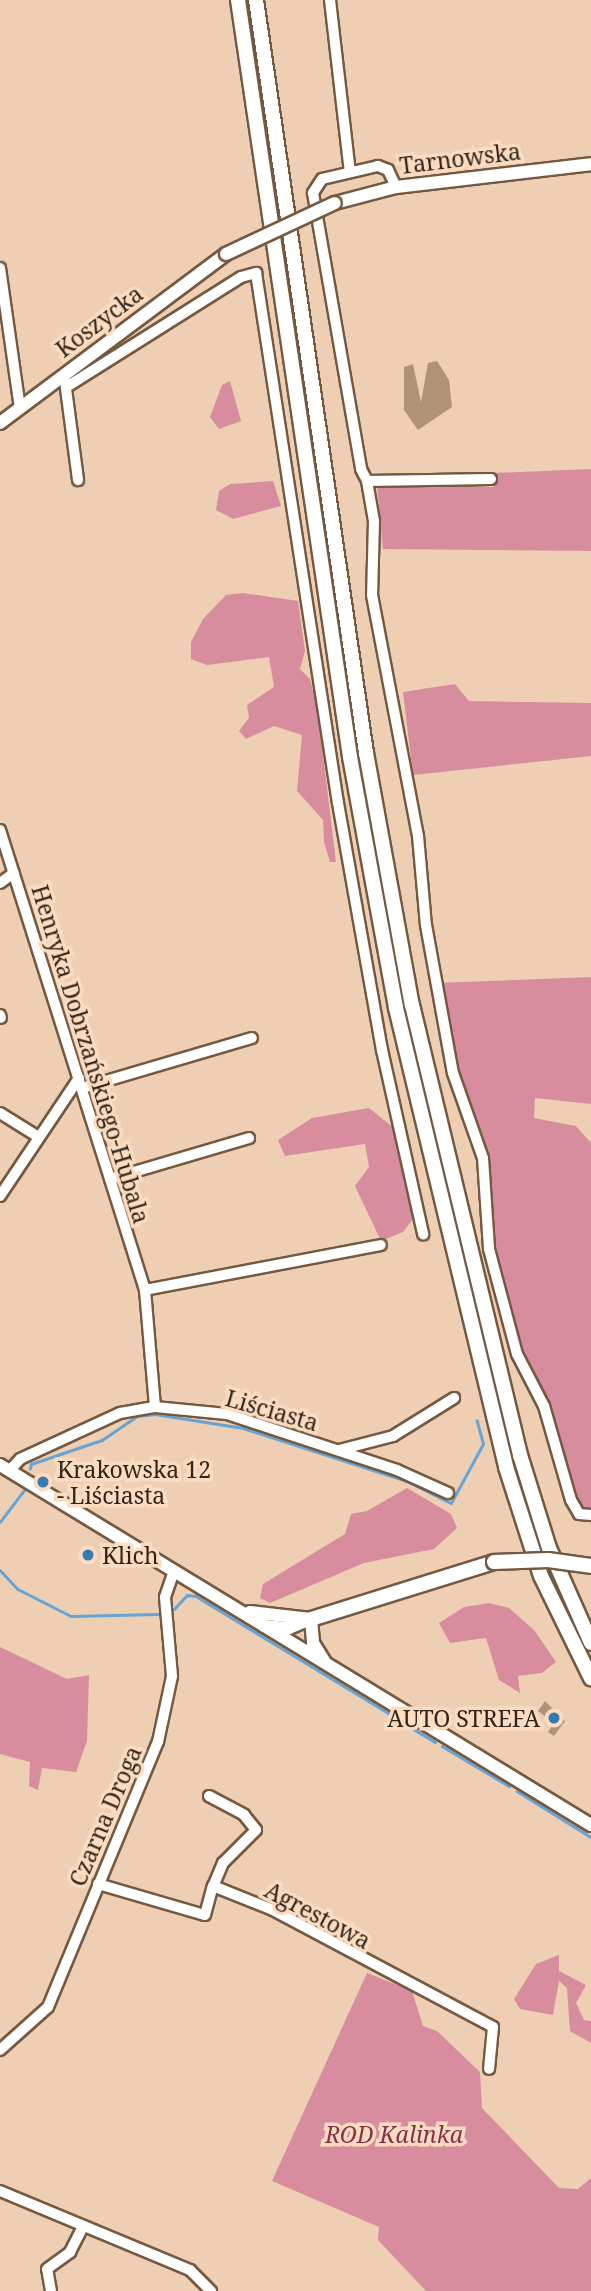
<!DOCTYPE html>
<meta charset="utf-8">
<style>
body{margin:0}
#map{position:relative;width:591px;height:2291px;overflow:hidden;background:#eecfb3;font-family:"Noto Serif",serif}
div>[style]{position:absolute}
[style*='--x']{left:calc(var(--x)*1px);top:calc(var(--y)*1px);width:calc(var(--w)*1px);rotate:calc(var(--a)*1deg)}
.green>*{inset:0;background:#d88d9f}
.stream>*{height:2.5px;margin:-1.25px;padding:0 1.25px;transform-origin:1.25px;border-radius:1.25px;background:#66a4d5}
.building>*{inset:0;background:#af9278}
.roads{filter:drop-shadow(2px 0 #745940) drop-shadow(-2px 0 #745940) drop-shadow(0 2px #745940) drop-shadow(0 -2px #745940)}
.minor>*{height:10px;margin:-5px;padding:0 5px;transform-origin:5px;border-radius:5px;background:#fff}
.tertiary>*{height:12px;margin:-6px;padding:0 6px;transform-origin:6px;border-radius:6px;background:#fff}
.secondary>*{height:12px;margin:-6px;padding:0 6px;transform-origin:6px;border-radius:6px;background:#fff}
.primary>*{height:14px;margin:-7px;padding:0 7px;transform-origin:7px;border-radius:7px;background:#fff}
.bridges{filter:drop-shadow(2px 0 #745940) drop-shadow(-2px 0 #745940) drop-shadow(0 2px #745940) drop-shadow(0 -2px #745940)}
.tertiary-bridge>*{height:12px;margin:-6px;padding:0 6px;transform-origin:6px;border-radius:6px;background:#fff}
.primary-bridge>*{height:14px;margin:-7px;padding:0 7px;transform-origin:7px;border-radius:7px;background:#fff}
.dots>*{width:19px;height:19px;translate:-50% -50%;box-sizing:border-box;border:4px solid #fbdcc0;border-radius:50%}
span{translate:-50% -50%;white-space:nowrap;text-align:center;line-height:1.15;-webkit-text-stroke:7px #fbdcc0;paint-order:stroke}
.street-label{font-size:23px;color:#31251b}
.poi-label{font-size:23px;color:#31251b}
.left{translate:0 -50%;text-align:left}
.right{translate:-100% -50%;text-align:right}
.park-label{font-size:23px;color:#892e4b;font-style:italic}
</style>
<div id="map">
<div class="green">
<i style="clip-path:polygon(230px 381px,241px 421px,219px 429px,210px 417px,222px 385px)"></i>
<i style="clip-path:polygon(591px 469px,591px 551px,383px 549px,377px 485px,494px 487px,493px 473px)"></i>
<i style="clip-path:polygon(273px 481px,281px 506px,233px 519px,216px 510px,219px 491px,230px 484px)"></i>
<i style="clip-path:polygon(243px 593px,298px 601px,305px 651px,300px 669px,310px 679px,317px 705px,336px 862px,330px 862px,324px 842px,323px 820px,297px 791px,302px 735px,274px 726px,246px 739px,239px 731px,249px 718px,247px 705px,274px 687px,269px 657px,207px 665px,191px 659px,191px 642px,203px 619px,226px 595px)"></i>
<i style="clip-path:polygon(455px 684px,469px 701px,591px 703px,591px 756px,413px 775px,403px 692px)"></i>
<i style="clip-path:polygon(591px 977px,591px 1104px,535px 1098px,534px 1118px,576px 1126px,591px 1143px,591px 1527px,589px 1518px,579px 1519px,545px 1409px,519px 1355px,493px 1258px,485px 1171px,437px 983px)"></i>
<i style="clip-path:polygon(369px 1108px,394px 1128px,416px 1215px,403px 1232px,381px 1241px,355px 1186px,369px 1167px,365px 1144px,285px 1156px,278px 1140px,312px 1118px)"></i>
<i style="clip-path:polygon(407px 1488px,451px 1514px,457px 1528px,434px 1549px,364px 1563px,270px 1603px,260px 1598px,263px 1584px,345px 1534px,351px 1514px,367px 1511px)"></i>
<i style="clip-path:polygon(489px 1603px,509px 1608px,534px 1630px,556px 1662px,542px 1673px,518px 1676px,520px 1693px,499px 1680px,486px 1638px,450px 1643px,439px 1623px,464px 1607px)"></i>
<i style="clip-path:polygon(0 1647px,67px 1679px,89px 1675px,87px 1741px,76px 1772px,42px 1768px,38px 1790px,29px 1786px,30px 1762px,0 1754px)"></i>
<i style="clip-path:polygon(559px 1955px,559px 1971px,586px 1985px,576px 2003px,584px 2020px,591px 2021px,591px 2043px,570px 2031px,567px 1988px,559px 1981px,553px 2015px,520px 2009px,514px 1999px,536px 1964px)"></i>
<i style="clip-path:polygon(367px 1973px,412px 1991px,423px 2026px,437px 2031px,480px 2072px,482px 2108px,559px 2188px,578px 2189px,591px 2178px,591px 2291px,426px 2291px,378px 2240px,379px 2227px,272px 2181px)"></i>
</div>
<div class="stream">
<i style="--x:30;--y:1469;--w:5;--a:-79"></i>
<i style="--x:31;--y:1464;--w:75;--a:-18.7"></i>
<i style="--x:102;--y:1440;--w:42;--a:-34.4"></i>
<i style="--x:137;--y:1416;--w:18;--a:-6"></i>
<i style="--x:155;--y:1414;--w:89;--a:9"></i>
<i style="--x:243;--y:1428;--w:172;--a:17.9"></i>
<i style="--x:407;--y:1481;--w:49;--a:26.6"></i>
<i style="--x:451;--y:1503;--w:67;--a:-61.5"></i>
<i style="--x:483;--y:1444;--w:24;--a:-105"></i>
<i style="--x:0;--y:1522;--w:39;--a:-53"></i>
<i style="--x:0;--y:1570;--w:26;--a:47"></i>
<i style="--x:18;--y:1589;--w:59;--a:27"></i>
<i style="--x:71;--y:1616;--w:87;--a:-1.3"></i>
<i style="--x:174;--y:1609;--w:19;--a:-47"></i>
<i style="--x:187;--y:1595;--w:9;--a:6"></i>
<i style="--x:196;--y:1596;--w:242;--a:31.3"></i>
<i style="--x:412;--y:1728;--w:27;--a:31"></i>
<i style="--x:442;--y:1746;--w:78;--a:30.8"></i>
<i style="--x:517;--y:1791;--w:87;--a:31.9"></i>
</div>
<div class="building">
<i style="clip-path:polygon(437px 361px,449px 380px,452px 407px,418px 430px,404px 410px,404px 367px,413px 364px,421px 402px,428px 363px)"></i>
<i style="clip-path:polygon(545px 1701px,565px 1721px,554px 1736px,548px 1732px,554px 1723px,538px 1711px)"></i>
</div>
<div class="roads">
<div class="minor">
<i style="--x:330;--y:0;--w:173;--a:83.4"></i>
<i style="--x:396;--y:187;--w:19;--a:-115"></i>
<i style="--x:388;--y:170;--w:11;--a:-158"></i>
<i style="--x:378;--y:166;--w:57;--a:166.9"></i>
<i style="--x:322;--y:179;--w:17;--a:123"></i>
<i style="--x:313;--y:193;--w:280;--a:80.1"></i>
<i style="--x:361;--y:469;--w:13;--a:63"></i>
<i style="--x:367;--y:481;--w:124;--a:-0.9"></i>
<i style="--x:0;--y:268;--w:141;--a:81.9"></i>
<i style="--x:65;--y:381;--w:100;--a:82.5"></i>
<i style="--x:68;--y:386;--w:204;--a:-32.2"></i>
<i style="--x:241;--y:277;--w:16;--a:-15"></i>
<i style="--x:256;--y:273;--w:536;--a:81.21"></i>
<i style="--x:338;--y:803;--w:251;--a:79.9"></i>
<i style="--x:382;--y:1050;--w:189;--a:77.4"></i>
<i style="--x:367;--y:481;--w:41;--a:80.1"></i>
<i style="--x:374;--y:521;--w:74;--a:91.5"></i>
<i style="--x:372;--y:595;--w:245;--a:79.2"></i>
<i style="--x:418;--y:836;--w:89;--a:84.9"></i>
<i style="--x:426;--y:925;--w:150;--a:79.7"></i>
<i style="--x:453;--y:1073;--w:90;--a:70.6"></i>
<i style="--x:483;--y:1158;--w:91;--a:86.2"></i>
<i style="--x:489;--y:1249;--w:109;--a:75.1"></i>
<i style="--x:517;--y:1354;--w:59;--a:62.6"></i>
<i style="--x:544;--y:1406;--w:98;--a:74"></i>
<i style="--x:571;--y:1500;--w:16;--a:60"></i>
<i style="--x:579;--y:1514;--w:12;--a:5"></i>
<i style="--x:0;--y:830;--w:482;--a:72.5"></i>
<i style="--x:145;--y:1290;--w:117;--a:85.1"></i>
<i style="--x:0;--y:883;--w:17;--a:-36"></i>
<i style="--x:0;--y:1015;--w:3;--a:72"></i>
<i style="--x:82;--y:1088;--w:177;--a:-16.4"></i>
<i style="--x:0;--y:1113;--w:44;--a:31.9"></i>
<i style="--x:110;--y:1179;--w:145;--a:-16.4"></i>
<i style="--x:0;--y:1196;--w:142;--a:-56.2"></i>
<i style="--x:145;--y:1290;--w:240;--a:-10.8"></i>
<i style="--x:339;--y:1450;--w:56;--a:-14.5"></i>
<i style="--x:393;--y:1436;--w:72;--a:-31.9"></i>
<i style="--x:9;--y:1471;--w:16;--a:-47"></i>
<i style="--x:20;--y:1459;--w:110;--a:-24.7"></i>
<i style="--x:120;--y:1413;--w:36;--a:-10"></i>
<i style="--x:155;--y:1407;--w:72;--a:5.6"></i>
<i style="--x:227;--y:1414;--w:179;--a:18.2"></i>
<i style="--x:397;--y:1470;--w:56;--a:24.3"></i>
<i style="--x:209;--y:1796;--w:40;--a:28"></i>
<i style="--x:244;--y:1815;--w:19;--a:51"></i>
<i style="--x:256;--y:1830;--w:47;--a:135"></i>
<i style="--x:223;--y:1863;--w:25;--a:113"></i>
<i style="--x:98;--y:1884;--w:111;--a:16.2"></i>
<i style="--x:205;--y:1915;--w:30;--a:-75"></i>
<i style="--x:213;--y:1886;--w:65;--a:21.8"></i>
<i style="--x:273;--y:1910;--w:249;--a:28"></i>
<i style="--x:493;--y:2027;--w:42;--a:95.4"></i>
<i style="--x:0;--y:2050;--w:64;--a:-41.9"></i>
<i style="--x:48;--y:2007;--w:287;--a:-67.5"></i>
<i style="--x:158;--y:1742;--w:67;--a:-78"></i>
<i style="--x:172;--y:1676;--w:79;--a:-95.1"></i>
<i style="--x:165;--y:1597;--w:28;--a:-71"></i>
<i style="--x:0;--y:2191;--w:206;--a:22.6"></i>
<i style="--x:190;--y:2270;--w:30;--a:45"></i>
<i style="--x:51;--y:2291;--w:22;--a:-100"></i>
<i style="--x:47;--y:2269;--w:29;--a:-36"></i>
<i style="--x:70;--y:2252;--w:29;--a:-63"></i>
</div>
<div class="tertiary">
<i style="--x:335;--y:203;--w:63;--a:-14.7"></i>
<i style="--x:396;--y:187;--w:196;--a:-6.7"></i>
<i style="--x:0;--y:423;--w:282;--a:-36.8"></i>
</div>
<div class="secondary">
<i style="--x:0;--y:1465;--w:692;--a:31.35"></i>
<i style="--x:250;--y:1612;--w:61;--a:6.5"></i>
<i style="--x:311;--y:1619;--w:24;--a:85"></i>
<i style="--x:313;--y:1643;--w:22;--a:58"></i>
<i style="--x:264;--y:1626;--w:25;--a:5"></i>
<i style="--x:289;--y:1628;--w:23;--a:-23"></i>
</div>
<div class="primary">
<i style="--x:238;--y:0;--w:765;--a:81.58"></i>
<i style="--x:350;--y:757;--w:255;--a:79.6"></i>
<i style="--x:396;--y:1008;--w:472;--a:76.5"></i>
<i style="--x:506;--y:1467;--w:114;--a:72.2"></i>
<i style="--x:541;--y:1576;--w:114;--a:63.9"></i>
<i style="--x:256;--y:0;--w:761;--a:81.69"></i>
<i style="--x:366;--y:753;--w:256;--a:79.7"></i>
<i style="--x:412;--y:1005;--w:463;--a:76.5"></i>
<i style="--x:520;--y:1455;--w:97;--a:72.7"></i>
<i style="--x:549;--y:1548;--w:104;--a:66.1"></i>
<i style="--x:311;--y:1619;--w:192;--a:-17.3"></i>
</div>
</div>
<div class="bridges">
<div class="tertiary-bridge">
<i style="--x:226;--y:254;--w:120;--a:-25.1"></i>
</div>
<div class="primary-bridge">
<i style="--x:494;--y:1562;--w:54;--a:-2.1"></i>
<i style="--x:548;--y:1560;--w:43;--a:7.9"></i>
</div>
</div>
<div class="dots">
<i style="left:43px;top:1482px;background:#357cb1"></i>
<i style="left:88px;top:1555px;background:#357cb1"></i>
<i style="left:554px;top:1718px;background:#357cb1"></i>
</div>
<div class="street-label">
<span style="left:460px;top:158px;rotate:-7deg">Tarnowska</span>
<span style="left:99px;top:321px;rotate:-37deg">Koszycka</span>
<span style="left:91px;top:1054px;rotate:73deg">Henryka Dobrzańskiego-Hubala</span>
<span style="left:272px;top:1410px;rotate:16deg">Liściasta</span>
<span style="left:105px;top:1816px;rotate:-67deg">Czarna Droga</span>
<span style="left:318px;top:1915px;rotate:28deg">Agrestowa</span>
</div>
<div class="poi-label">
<span class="left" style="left:57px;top:1482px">Krakowska 12<br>- Liściasta</span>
<span class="left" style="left:102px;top:1555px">Klich</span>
<span class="right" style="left:540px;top:1718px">AUTO STREFA</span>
</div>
<div class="park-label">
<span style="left:394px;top:2134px">ROD Kalinka</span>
</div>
</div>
